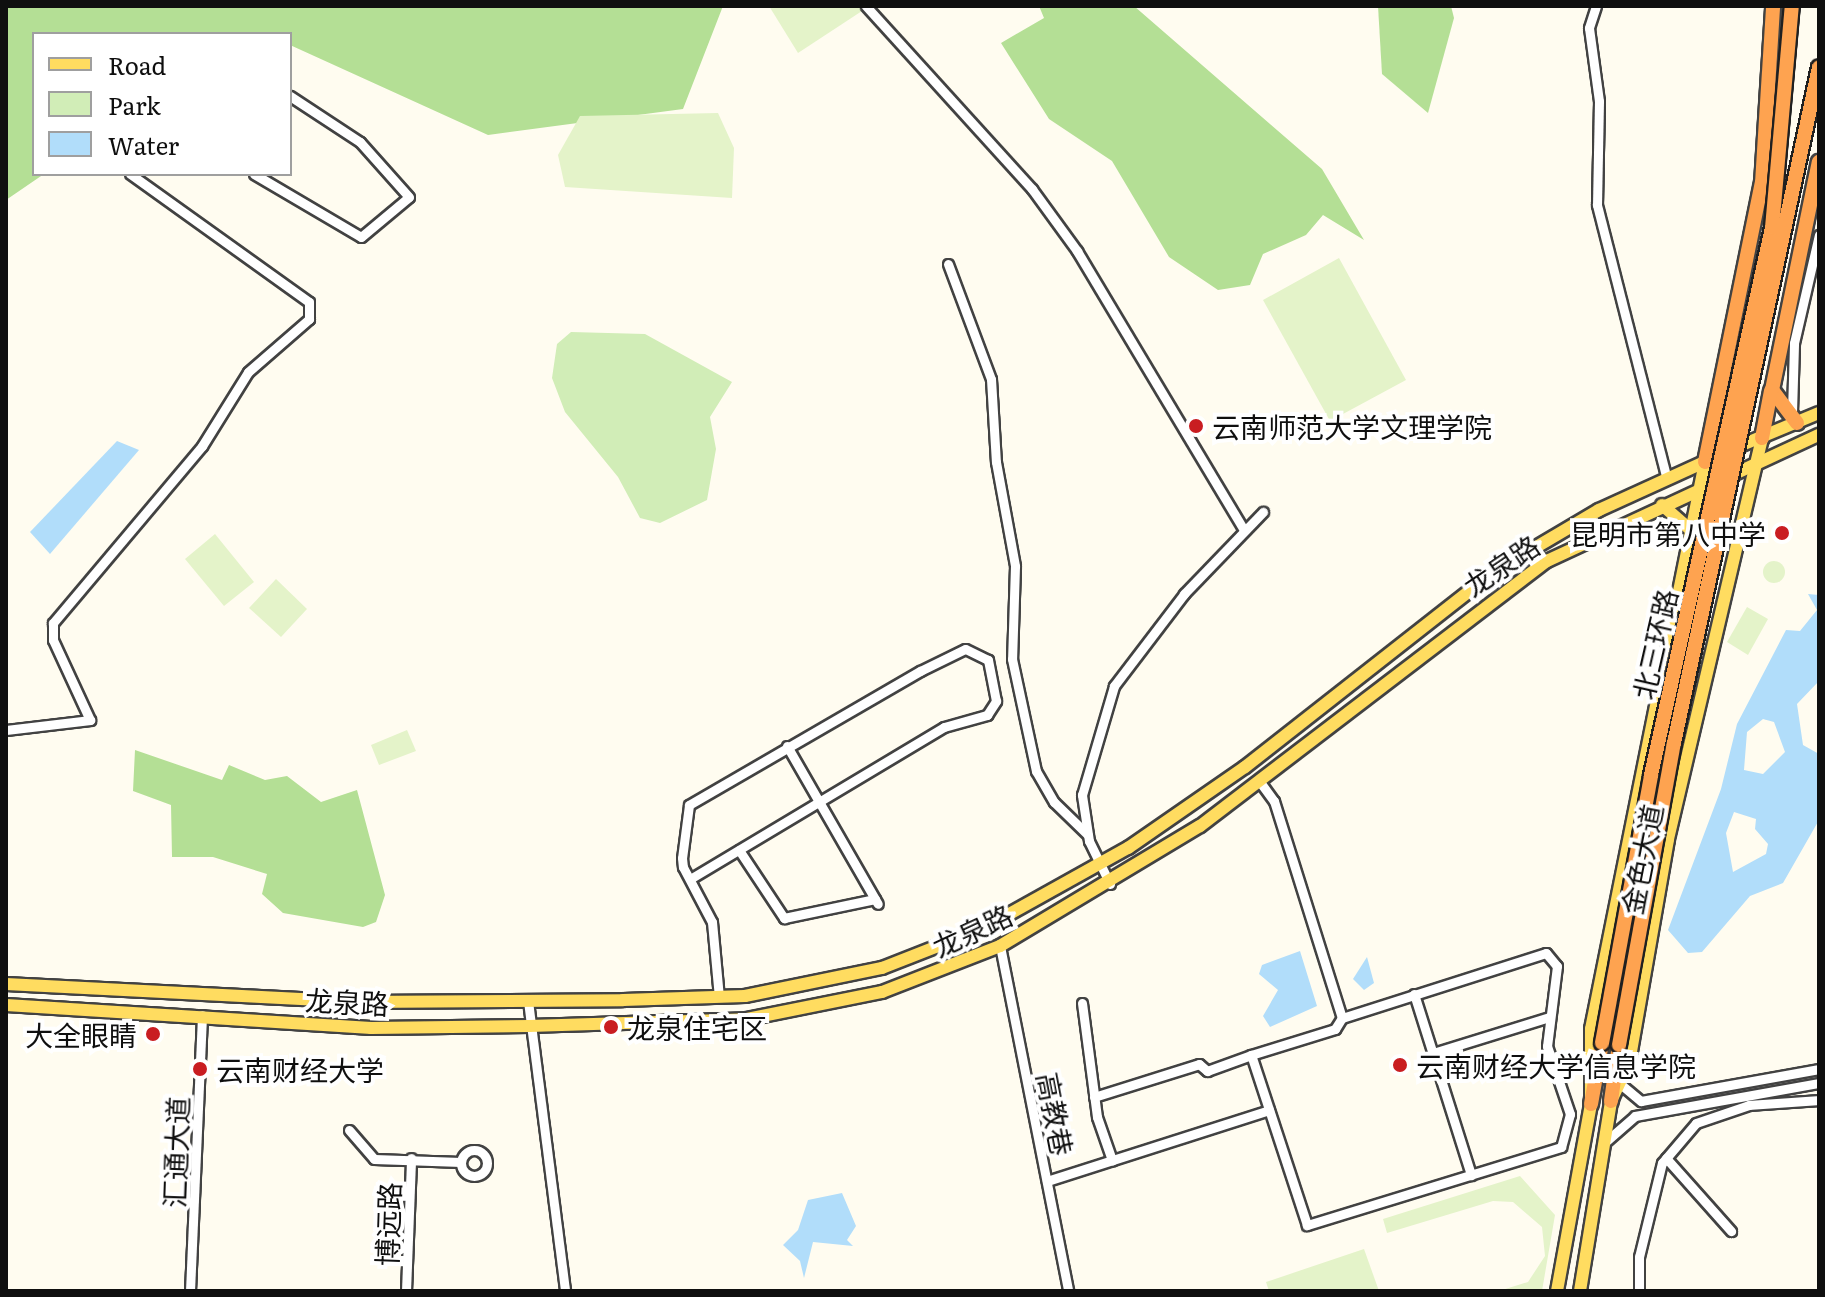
<!DOCTYPE html>
<meta charset="utf-8">
<style>
body{margin:0}
#map{position:relative;width:1825px;height:1297px;overflow:hidden;background:#fffcf0;font-family:Literata,"Noto Sans SC",serif}
div>[style]{position:absolute}
[style*='--x']{left:calc(var(--x)*1px);top:calc(var(--y)*1px);width:calc(var(--w)*1px);rotate:calc(var(--a)*1deg)}
.green>*{inset:0;background:#d1edb7}
.forest>*{inset:0;background:#b4df95}
.pitch>*{inset:0;background:#e4f3c9}
.round{border-radius:50%}
.water>*{inset:0;background:#b1ddfa}
.roads{filter:drop-shadow(2px 0 #424242) drop-shadow(-2px 0 #424242) drop-shadow(0 2px #424242) drop-shadow(0 -2px #424242)}
.minor>*{height:9px;margin:-4.5px;padding:0 4.5px;transform-origin:4.5px;border-radius:4.5px;background:#fff}
.minor>.ring{margin:-4.5px;padding:0;box-sizing:content-box;background:none;border:9px solid #fff;border-radius:50%}
.major>*{height:12px;margin:-6px;padding:0 6px;transform-origin:6px;border-radius:6px;background:#ffdc60}
.highway>*{height:14px;margin:-7px;padding:0 7px;transform-origin:7px;border-radius:7px;background:#fea350}
.bridges{filter:drop-shadow(2px 0 #202020) drop-shadow(-2px 0 #202020) drop-shadow(0 2px #202020) drop-shadow(0 -2px #202020)}
.highway-bridge>*{height:14px;margin:-7px;padding:0 7px;transform-origin:7px;border-radius:7px;background:#fea350}
.dots>*{width:22px;height:22px;translate:-50% -50%;box-sizing:border-box;border:4px solid #fff;border-radius:50%}
span{translate:-50% -50%;white-space:nowrap;text-align:center;line-height:1.15;-webkit-text-stroke:8px #fff;paint-order:stroke}
.poi-label{font-size:28px;color:#0f0f0f}
.left{translate:0 -50%;text-align:left}
.right{translate:-100% -50%;text-align:right}
.street-label{font-size:28px;color:#0f0f0f}
.frame{position:absolute;inset:0;border:8px solid #0f0f0f;pointer-events:none}
.legend{position:absolute;left:32px;top:32px;width:260px;height:144px;box-sizing:border-box;background:#fff;border:2px solid #9f9f9f;margin:0;padding:10px 14px;list-style:none;font-size:24px;color:#0f0f0f}
.legend li{display:flex;align-items:center;gap:16px;height:40px}
.legend b{width:40px;border:2px solid #9f9f9f}
</style>
<div id="map">
<div class="green">
<i style="clip-path:polygon(571px 332px,645px 334px,732px 382px,710px 417px,716px 449px,707px 500px,660px 523px,640px 518px,618px 477px,565px 412px,552px 378px,557px 344px)"></i>
</div>
<div class="forest">
<i style="clip-path:polygon(6px 6px,723px 6px,683px 109px,488px 135px,290px 45px,290px 34px,34px 34px,34px 174px,44px 174px,6px 200px)"></i>
<i style="clip-path:polygon(1039px 6px,1134px 6px,1322px 169px,1364px 240px,1323px 215px,1306px 235px,1263px 254px,1250px 285px,1218px 290px,1169px 257px,1112px 161px,1049px 119px,1001px 43px,1044px 18px)"></i>
<i style="clip-path:polygon(1378px 6px,1451px 6px,1454px 18px,1428px 113px,1382px 74px)"></i>
<i style="clip-path:polygon(135px 750px,222px 780px,229px 765px,265px 780px,287px 776px,321px 802px,357px 790px,385px 895px,376px 922px,363px 927px,283px 913px,262px 894px,267px 874px,213px 857px,172px 857px,171px 805px,133px 791px)"></i>
</div>
<div class="pitch">
<i style="clip-path:polygon(769px 6px,859px 6px,862px 11px,798px 53px)"></i>
<i style="clip-path:polygon(718px 113px,734px 148px,732px 198px,565px 187px,558px 155px,580px 116px)"></i>
<i style="clip-path:polygon(1339px 258px,1406px 380px,1330px 421px,1263px 300px)"></i>
<i style="clip-path:polygon(215px 534px,254px 582px,224px 606px,185px 559px)"></i>
<i class="round" style="left:1763px;top:561px;width:22px;height:22px"></i>
<i style="clip-path:polygon(276px 579px,307px 609px,281px 637px,249px 608px)"></i>
<i style="clip-path:polygon(1747px 607px,1768px 619px,1748px 655px,1727px 642px)"></i>
<i style="clip-path:polygon(407px 730px,416px 751px,379px 765px,371px 745px)"></i>
<i style="clip-path:polygon(1520px 1176px,1555px 1215px,1542px 1291px,1499px 1291px,1528px 1282px,1545px 1256px,1542px 1227px,1513px 1202px,1493px 1201px,1387px 1233px,1383px 1219px)"></i>
<i style="clip-path:polygon(1364px 1249px,1379px 1291px,1269px 1291px,1266px 1282px)"></i>
</div>
<div class="water">
<i style="clip-path:polygon(117px 441px,139px 450px,50px 554px,30px 532px)"></i>
<i style="clip-path:polygon(evenodd,1808px 594px,1819px 595px,1819px 681px,1797px 704px,1803px 745px,1819px 754px,1819px 820px,1783px 883px,1750px 896px,1702px 952px,1688px 953px,1668px 930px,1721px 789px,1737px 724px,1786px 630px,1800px 631px,1817px 610px,1808px 594px,1763px 719px,1774px 722px,1785px 752px,1763px 774px,1744px 770px,1747px 732px,1763px 719px,1808px 594px,1734px 812px,1756px 819px,1755px 829px,1768px 844px,1766px 854px,1733px 872px,1726px 833px,1734px 812px)"></i>
<i style="clip-path:polygon(1300px 951px,1317px 1006px,1270px 1027px,1263px 1016px,1278px 990px,1259px 974px,1262px 965px)"></i>
<i style="clip-path:polygon(1367px 957px,1374px 983px,1364px 990px,1353px 979px)"></i>
<i style="clip-path:polygon(842px 1193px,856px 1226px,847px 1240px,853px 1246px,813px 1242px,804px 1278px,800px 1261px,783px 1245px,798px 1230px,808px 1200px)"></i>
</div>
<div class="roads">
<div class="minor">
<i style="--x:866;--y:6;--w:247;--a:47.8"></i>
<i style="--x:1032;--y:189;--w:77;--a:54"></i>
<i style="--x:1077;--y:251;--w:325;--a:59.1"></i>
<i style="--x:1596;--y:6;--w:23;--a:108"></i>
<i style="--x:1589;--y:28;--w:74;--a:82.2"></i>
<i style="--x:1599;--y:101;--w:104;--a:91.1"></i>
<i style="--x:1597;--y:205;--w:283;--a:75.7"></i>
<i style="--x:254;--y:174;--w:124;--a:30.5"></i>
<i style="--x:361;--y:237;--w:62;--a:-39.8"></i>
<i style="--x:409;--y:197;--w:74;--a:-131.7"></i>
<i style="--x:360;--y:142;--w:84;--a:-146.7"></i>
<i style="--x:948;--y:264;--w:123;--a:69.5"></i>
<i style="--x:991;--y:379;--w:83;--a:86.6"></i>
<i style="--x:996;--y:462;--w:106;--a:79.6"></i>
<i style="--x:1015;--y:566;--w:93;--a:91.8"></i>
<i style="--x:1012;--y:659;--w:115;--a:77.9"></i>
<i style="--x:1036;--y:771;--w:36;--a:60"></i>
<i style="--x:1054;--y:802;--w:47;--a:44.1"></i>
<i style="--x:1792;--y:412;--w:69;--a:-88.3"></i>
<i style="--x:1794;--y:343;--w:111;--a:-77"></i>
<i style="--x:6;--y:730;--w:85;--a:-6.8"></i>
<i style="--x:90;--y:720;--w:88;--a:-114.8"></i>
<i style="--x:53;--y:640;--w:17;--a:-90"></i>
<i style="--x:53;--y:623;--w:231;--a:-49.9"></i>
<i style="--x:202;--y:446;--w:87;--a:-58.1"></i>
<i style="--x:248;--y:372;--w:81;--a:-41"></i>
<i style="--x:309;--y:319;--w:17;--a:-90"></i>
<i style="--x:309;--y:302;--w:220;--a:-144.4"></i>
<i style="--x:787;--y:746;--w:182;--a:60.1"></i>
<i style="--x:1260;--y:782;--w:24;--a:54"></i>
<i style="--x:1274;--y:801;--w:227;--a:72.6"></i>
<i style="--x:739;--y:850;--w:82;--a:56.5"></i>
<i style="--x:784;--y:918;--w:93;--a:-11.8"></i>
<i style="--x:690;--y:879;--w:296;--a:-30.9"></i>
<i style="--x:944;--y:727;--w:45;--a:-15.6"></i>
<i style="--x:987;--y:715;--w:17;--a:-57"></i>
<i style="--x:996;--y:701;--w:42;--a:-101"></i>
<i style="--x:988;--y:660;--w:25;--a:-154"></i>
<i style="--x:965;--y:649;--w:50;--a:153.9"></i>
<i style="--x:920;--y:671;--w:267;--a:149.9"></i>
<i style="--x:689;--y:805;--w:53;--a:97.5"></i>
<i style="--x:682;--y:858;--w:9;--a:84"></i>
<i style="--x:683;--y:867;--w:62;--a:62.2"></i>
<i style="--x:712;--y:922;--w:75;--a:84.7"></i>
<i style="--x:1110;--y:884;--w:48;--a:-116"></i>
<i style="--x:1089;--y:841;--w:47;--a:-98.7"></i>
<i style="--x:1082;--y:795;--w:114;--a:-73.6"></i>
<i style="--x:1114;--y:686;--w:116;--a:-52.7"></i>
<i style="--x:1184;--y:594;--w:114;--a:-46.1"></i>
<i style="--x:1000;--y:946;--w:352;--a:78.8"></i>
<i style="--x:1414;--y:994;--w:190;--a:72.5"></i>
<i style="--x:528;--y:1001;--w:292;--a:82.7"></i>
<i style="--x:1082;--y:1003;--w:115;--a:82.5"></i>
<i style="--x:1097;--y:1117;--w:46;--a:70.8"></i>
<i style="--x:1433;--y:1053;--w:121;--a:-17.2"></i>
<i style="--x:1618;--y:1082;--w:30;--a:40"></i>
<i style="--x:1641;--y:1101;--w:181;--a:-10.2"></i>
<i style="--x:1094;--y:1097;--w:110;--a:-17.4"></i>
<i style="--x:1199;--y:1064;--w:11;--a:41"></i>
<i style="--x:1207;--y:1071;--w:47;--a:-20"></i>
<i style="--x:1251;--y:1055;--w:88;--a:-17.2"></i>
<i style="--x:1335;--y:1029;--w:13;--a:-58"></i>
<i style="--x:1342;--y:1018;--w:214;--a:-17.7"></i>
<i style="--x:1546;--y:953;--w:17;--a:50"></i>
<i style="--x:1557;--y:966;--w:81;--a:97.1"></i>
<i style="--x:1547;--y:1046;--w:72;--a:71.3"></i>
<i style="--x:1570;--y:1114;--w:34;--a:105"></i>
<i style="--x:1561;--y:1147;--w:266;--a:162.9"></i>
<i style="--x:1307;--y:1225;--w:179;--a:-108.2"></i>
<i style="--x:349;--y:1130;--w:38;--a:49"></i>
<i style="--x:374;--y:1159;--w:87;--a:2"></i>
<i style="--x:1604;--y:1143;--w:41;--a:-41.1"></i>
<i style="--x:1635;--y:1116;--w:187;--a:-10.2"></i>
<i class="ring" style="left:461px;top:1150px;width:17px;height:17px"></i>
<i style="--x:1666;--y:1158;--w:98;--a:48.3"></i>
<i style="--x:1047;--y:1181;--w:233;--a:-17.7"></i>
<i style="--x:190;--y:1291;--w:276;--a:-87.5"></i>
<i style="--x:406;--y:1291;--w:133;--a:-87.8"></i>
<i style="--x:1639;--y:1291;--w:34;--a:-90"></i>
<i style="--x:1639;--y:1257;--w:97;--a:-76.3"></i>
<i style="--x:1662;--y:1163;--w:52;--a:-49.6"></i>
<i style="--x:1696;--y:1123;--w:56;--a:-18.8"></i>
<i style="--x:1749;--y:1105;--w:70;--a:-4.1"></i>
</div>
<div class="major">
<i style="--x:1730;--y:450;--w:96;--a:-22.6"></i>
<i style="--x:1662;--y:505;--w:37;--a:41"></i>
<i style="--x:6;--y:984;--w:354;--a:2.9"></i>
<i style="--x:360;--y:1002;--w:263;--a:-0.4"></i>
<i style="--x:623;--y:1000;--w:122;--a:-1.9"></i>
<i style="--x:745;--y:996;--w:140;--a:-11.6"></i>
<i style="--x:882;--y:968;--w:110;--a:-21.4"></i>
<i style="--x:984;--y:928;--w:165;--a:-29.1"></i>
<i style="--x:1128;--y:848;--w:142;--a:-34.7"></i>
<i style="--x:1245;--y:767;--w:314;--a:-38.1"></i>
<i style="--x:1492;--y:573;--w:124;--a:-30.5"></i>
<i style="--x:1599;--y:510;--w:125;--a:-24.5"></i>
<i style="--x:6;--y:1005;--w:366;--a:3.6"></i>
<i style="--x:371;--y:1028;--w:158;--a:-0.7"></i>
<i style="--x:529;--y:1026;--w:218;--a:-1.8"></i>
<i style="--x:747;--y:1019;--w:138;--a:-11.3"></i>
<i style="--x:882;--y:992;--w:127;--a:-21.3"></i>
<i style="--x:1000;--y:946;--w:233;--a:-31"></i>
<i style="--x:1200;--y:826;--w:437;--a:-37.4"></i>
<i style="--x:1547;--y:561;--w:300;--a:-24.9"></i>
<i style="--x:1557;--y:1291;--w:190;--a:-79.7"></i>
<i style="--x:1591;--y:1104;--w:75;--a:-90"></i>
<i style="--x:1591;--y:1029;--w:578;--a:-78.63"></i>
<i style="--x:1580;--y:1291;--w:193;--a:-80.7"></i>
<i style="--x:1611;--y:1101;--w:42;--a:-64.7"></i>
<i style="--x:1629;--y:1063;--w:227;--a:-80.1"></i>
<i style="--x:1668;--y:839;--w:412;--a:-76.8"></i>
</div>
<div class="highway">
<i style="--x:1797;--y:423;--w:41;--a:-127.1"></i>
<i style="--x:1772;--y:390;--w:233;--a:-78.4"></i>
<i style="--x:1762;--y:438;--w:48;--a:-79.2"></i>
<i style="--x:1705;--y:462;--w:285;--a:-78.5"></i>
<i style="--x:1762;--y:183;--w:177;--a:-86.4"></i>
<i style="--x:1611;--y:1101;--w:57;--a:-81.9"></i>
<i style="--x:1591;--y:1104;--w:62;--a:-79.8"></i>
</div>
</div>
<div class="bridges">
<div class="highway-bridge">
<i style="--x:1602;--y:1043;--w:272;--a:-79.6"></i>
<i style="--x:1651;--y:775;--w:560;--a:-77.53"></i>
<i style="--x:1772;--y:228;--w:223;--a:-84.9"></i>
<i style="--x:1619;--y:1045;--w:307;--a:-79.7"></i>
<i style="--x:1674;--y:743;--w:691;--a:-77.89"></i>
</div>
</div>
<div class="dots">
<i style="left:1196px;top:426px;background:#c91d21"></i>
<i style="left:1782px;top:533px;background:#c91d21"></i>
<i style="left:611px;top:1027px;background:#c91d21"></i>
<i style="left:153px;top:1034px;background:#c91d21"></i>
<i style="left:1400px;top:1065px;background:#c91d21"></i>
<i style="left:200px;top:1069px;background:#c91d21"></i>
</div>
<div class="poi-label">
<span class="left" style="left:1212px;top:426px">云南师范大学文理学院</span>
<span class="right" style="left:1766px;top:533px">昆明市第八中学</span>
<span class="left" style="left:627px;top:1027px">龙泉住宅区</span>
<span class="right" style="left:137px;top:1034px">大全眼睛</span>
<span class="left" style="left:1416px;top:1065px">云南财经大学信息学院</span>
<span class="left" style="left:216px;top:1069px">云南财经大学</span>
</div>
<div class="street-label">
<span style="left:1501px;top:565px;rotate:-34deg">龙泉路</span>
<span style="left:1654px;top:644px;rotate:-77deg">北三环路</span>
<span style="left:1641px;top:859px;rotate:-79deg">金色大道</span>
<span style="left:972px;top:930px;rotate:-25deg">龙泉路</span>
<span style="left:347px;top:1001px;rotate:3deg">龙泉路</span>
<span style="left:1056px;top:1114px;rotate:79deg">高教巷</span>
<span style="left:175px;top:1152px;rotate:-88deg">汇通大道</span>
<span style="left:387px;top:1224px;rotate:-88deg">博远路</span>
</div>
<div class="frame"></div>
<ul class="legend">
<li><b style="height:10px;background:#ffdc60"></b>Road</li>
<li><b style="height:22px;background:#d1edb7"></b>Park</li>
<li><b style="height:22px;background:#b1ddfa"></b>Water</li>
</ul>
</div>
